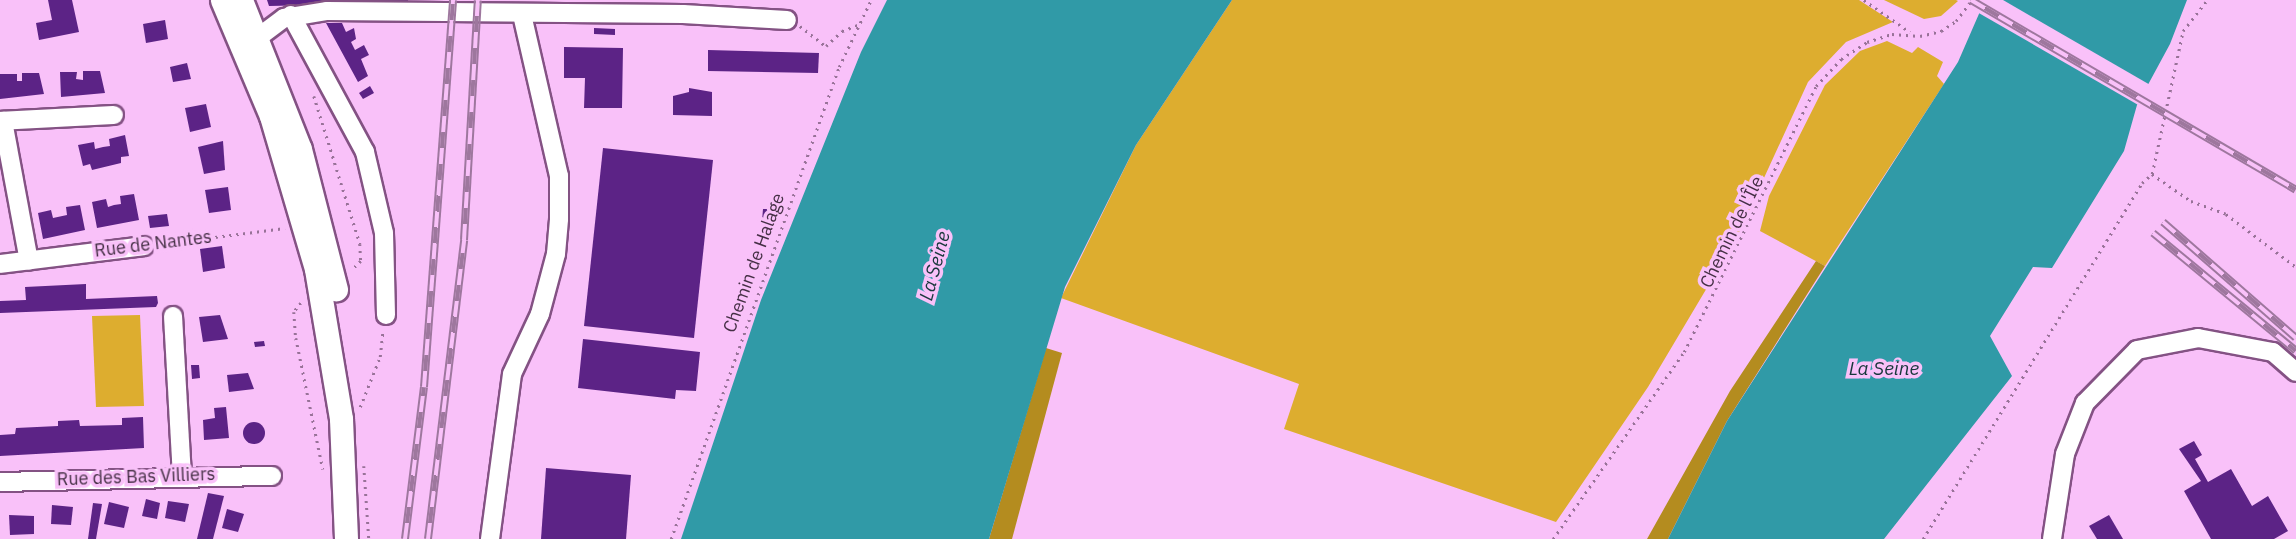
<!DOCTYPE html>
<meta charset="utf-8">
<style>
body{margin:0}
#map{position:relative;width:2296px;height:539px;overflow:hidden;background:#f9c1f9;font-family:"IBM Plex Sans",sans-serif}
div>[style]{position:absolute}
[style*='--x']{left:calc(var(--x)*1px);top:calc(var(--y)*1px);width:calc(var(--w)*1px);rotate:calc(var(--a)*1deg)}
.green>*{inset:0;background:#ddad2f}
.forest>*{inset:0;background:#b48c1f}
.water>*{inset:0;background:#309aa7}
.pier>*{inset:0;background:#f9c1f9}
.building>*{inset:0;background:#5c2386}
.round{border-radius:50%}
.path>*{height:2.5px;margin-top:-1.25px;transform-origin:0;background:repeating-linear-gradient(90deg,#987298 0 2px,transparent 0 7px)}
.roads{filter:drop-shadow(2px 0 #845284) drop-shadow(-2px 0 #845284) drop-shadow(0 2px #845284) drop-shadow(0 -2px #845284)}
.minor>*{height:18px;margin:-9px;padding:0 9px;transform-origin:9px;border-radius:9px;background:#fff}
.major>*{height:23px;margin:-11.5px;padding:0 11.5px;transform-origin:11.5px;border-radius:11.5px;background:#fff}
.rail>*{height:8px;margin-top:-4px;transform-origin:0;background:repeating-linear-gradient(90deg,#f9c1f9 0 16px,#9e779e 0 32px);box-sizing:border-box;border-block:2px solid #9e779e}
span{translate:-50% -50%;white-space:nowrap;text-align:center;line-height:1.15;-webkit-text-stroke:7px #f9c1f9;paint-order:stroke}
.street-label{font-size:18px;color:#452f45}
.water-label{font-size:19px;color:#18373b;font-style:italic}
</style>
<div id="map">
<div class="green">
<i style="clip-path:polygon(1232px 0,1859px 0,1893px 22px,1846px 42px,1808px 82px,1736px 239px,1648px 387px,1556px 522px,1284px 429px,1299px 384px,1061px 298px,1136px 145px)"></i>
<i style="clip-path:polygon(1884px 0,1956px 0,1958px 1px,1941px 16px,1924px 19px)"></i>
<i style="clip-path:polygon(1887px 41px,1912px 53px,1918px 47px,1943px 62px,1937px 76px,1944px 84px,1825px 266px,1760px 231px,1769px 196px,1825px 85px,1860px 51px)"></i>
<i style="clip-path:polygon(140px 315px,144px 406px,96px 407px,92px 316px)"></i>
</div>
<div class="forest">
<i style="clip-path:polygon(1816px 261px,1825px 266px,1727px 421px,1668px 539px,1647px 539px,1730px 391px)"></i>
<i style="clip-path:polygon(1046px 348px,1062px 353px,1012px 539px,989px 539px)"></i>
</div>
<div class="water">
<i style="clip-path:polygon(887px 0,1232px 0,1136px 145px,1065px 287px,989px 539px,681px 539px,761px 300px,861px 52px)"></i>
<i style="clip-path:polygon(1985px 0,2187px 0,2170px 44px,2137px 105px,2124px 151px,2052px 268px,2033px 267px,1990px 336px,2012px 376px,1884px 539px,1668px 539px,1727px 421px,1958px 62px)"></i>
</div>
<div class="pier">
<i style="clip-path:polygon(1981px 0,2003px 0,2152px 86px,2140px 106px,1977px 12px)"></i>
</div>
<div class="building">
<i style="clip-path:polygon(48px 0,72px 0,79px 32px,39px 40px,36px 23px,52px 20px)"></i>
<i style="clip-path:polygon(267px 0,408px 0,408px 3px,269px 6px)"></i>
<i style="clip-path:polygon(165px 20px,168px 39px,146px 43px,143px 24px)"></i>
<i style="clip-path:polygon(326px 23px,342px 23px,346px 32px,354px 28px,356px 39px,351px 42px,355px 50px,364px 45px,369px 55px,361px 59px,368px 76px,358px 82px)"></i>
<i style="clip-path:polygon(594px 28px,615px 29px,615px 35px,594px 34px)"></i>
<i style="clip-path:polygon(564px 47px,623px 48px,622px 108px,584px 108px,585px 78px,564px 78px)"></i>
<i style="clip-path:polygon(708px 50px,819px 53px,818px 73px,708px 71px)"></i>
<i style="clip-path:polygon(187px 63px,191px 79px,173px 82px,170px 67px)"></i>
<i style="clip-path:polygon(83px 71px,100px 71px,105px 93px,61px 97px,60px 72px,77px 72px,76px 79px,83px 80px)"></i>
<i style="clip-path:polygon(22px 73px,39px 73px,44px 94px,0 99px,0 74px,17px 74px,17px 81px,22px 81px)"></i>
<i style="clip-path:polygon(370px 86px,374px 93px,363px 99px,359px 93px)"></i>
<i style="clip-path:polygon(689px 88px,712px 92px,712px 116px,673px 115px,673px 96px,689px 92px)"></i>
<i style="clip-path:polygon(206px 104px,211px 127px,190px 132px,185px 108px)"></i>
<i style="clip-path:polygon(125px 135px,129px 156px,121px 157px,121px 163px,92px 170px,90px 164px,83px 166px,78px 145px,94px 142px,95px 149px,103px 147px,110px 146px,109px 139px)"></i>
<i style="clip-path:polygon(223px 141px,225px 170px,204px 174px,198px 147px)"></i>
<i style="clip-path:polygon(603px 148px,713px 160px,694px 338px,584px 326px)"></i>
<i style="clip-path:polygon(228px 187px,231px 210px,209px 213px,205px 190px)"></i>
<i style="clip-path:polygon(134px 194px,139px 220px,97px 228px,92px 202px,106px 199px,108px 207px,114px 205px,121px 204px,120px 196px)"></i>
<i style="clip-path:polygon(80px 205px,85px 230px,43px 239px,38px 213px,51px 210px,53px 218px,67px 215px,66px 207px)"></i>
<i style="clip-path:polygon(763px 209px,771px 209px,769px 222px,762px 221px)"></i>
<i style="clip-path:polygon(167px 214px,169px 226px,150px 228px,148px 216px)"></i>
<i style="clip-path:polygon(222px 246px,225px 268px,203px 272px,200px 249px)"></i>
<i style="clip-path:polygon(86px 284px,86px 299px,157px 296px,158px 303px,156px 307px,0 313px,0 301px,26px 300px,25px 287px)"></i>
<i style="clip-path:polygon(220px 315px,228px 339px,203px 342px,199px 317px)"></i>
<i style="clip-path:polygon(583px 339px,700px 352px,696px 391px,676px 390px,675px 399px,578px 388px)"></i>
<i style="clip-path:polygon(264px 341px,265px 346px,255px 347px,254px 342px)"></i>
<i style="clip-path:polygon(191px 365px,199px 365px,200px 378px,192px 379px)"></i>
<i style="clip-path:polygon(248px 373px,254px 389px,229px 392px,227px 375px)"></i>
<i style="clip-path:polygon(226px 407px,229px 438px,204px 440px,203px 420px,215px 418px,214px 408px)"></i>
<i style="clip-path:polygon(143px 417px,144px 448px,0 456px,0 435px,15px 434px,16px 428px,58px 426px,58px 421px,79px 420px,80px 426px,122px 425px,122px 418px)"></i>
<i class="round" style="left:243px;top:422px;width:22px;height:22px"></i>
<i style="clip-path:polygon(2194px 441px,2202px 455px,2195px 459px,2208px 482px,2231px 469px,2252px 506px,2268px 496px,2288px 531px,2274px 539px,2211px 539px,2184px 491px,2201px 481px,2179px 449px)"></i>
<i style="clip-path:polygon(546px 468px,631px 475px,626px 539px,541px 539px)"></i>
<i style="clip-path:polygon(208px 493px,224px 496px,213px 539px,197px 539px)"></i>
<i style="clip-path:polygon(146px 499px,160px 503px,157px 519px,142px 516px)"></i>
<i style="clip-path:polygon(168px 501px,189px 504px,185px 522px,165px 518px)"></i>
<i style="clip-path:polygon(109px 502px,129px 507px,124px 528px,104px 524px)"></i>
<i style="clip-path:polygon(93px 503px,102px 504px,96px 539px,88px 539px)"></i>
<i style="clip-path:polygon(52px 505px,73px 507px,71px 525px,51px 524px)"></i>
<i style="clip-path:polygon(227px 509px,244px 514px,238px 532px,222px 528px)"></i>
<i style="clip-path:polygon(9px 515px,34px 516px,34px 534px,10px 535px)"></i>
<i style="clip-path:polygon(2109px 515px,2123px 539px,2097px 539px,2089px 526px)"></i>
</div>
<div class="path">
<i style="--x:1864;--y:0;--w:56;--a:34.8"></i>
<i style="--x:800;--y:26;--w:33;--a:38"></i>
<i style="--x:826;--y:46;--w:22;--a:-43"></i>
<i style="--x:842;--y:31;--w:19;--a:-21"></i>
<i style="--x:314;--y:96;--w:155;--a:72.7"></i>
<i style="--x:360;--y:244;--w:17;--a:87"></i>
<i style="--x:361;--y:261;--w:14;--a:135"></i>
<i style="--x:2152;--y:174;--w:47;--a:34.7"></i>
<i style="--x:2191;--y:201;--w:37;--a:20"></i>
<i style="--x:2226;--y:214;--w:88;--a:37.1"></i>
<i style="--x:160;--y:244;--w:126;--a:-7.3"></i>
<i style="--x:301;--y:303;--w:11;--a:128"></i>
<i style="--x:294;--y:312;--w:26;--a:86"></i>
<i style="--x:296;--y:338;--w:134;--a:78.4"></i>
<i style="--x:360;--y:407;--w:54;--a:-68.2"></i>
<i style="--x:380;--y:357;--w:27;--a:-84"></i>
<i style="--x:364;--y:466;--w:73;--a:86.1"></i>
<i style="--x:671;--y:539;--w:501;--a:-70.41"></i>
<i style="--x:839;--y:67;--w:74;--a:-64.5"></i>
<i style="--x:1553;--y:539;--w:228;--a:-55"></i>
<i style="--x:1684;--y:352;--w:297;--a:-63.6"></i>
<i style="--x:1816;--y:86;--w:37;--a:-47"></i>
<i style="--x:1841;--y:59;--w:31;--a:-33"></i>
<i style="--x:1867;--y:42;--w:26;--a:-18"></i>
<i style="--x:1892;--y:34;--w:28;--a:4"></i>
<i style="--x:1920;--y:36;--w:22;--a:-13"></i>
<i style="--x:1941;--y:31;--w:18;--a:-34"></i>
<i style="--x:1956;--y:21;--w:26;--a:-53"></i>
<i style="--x:1923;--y:539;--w:418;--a:-58.4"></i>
<i style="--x:2142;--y:183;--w:13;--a:-42"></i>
<i style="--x:2152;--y:174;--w:146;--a:-77.8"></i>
<i style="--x:2183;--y:31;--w:39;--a:-52"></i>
</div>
<div class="roads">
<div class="minor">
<i style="--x:291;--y:15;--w:156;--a:61.6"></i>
<i style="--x:365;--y:152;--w:83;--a:76.8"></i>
<i style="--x:384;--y:233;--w:82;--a:88.6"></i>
<i style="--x:248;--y:45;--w:45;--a:-36.9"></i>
<i style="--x:284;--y:18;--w:44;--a:-9.2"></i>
<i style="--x:327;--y:11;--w:356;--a:0.5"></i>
<i style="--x:683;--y:14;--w:104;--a:3.3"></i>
<i style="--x:0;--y:121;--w:114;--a:-3"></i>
<i style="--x:3;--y:121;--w:142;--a:79.5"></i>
<i style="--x:0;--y:264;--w:145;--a:-7.1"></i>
<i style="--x:173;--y:316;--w:159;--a:86.8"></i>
<i style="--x:0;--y:482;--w:272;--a:-1.3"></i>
<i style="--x:490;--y:539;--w:166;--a:-82.4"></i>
<i style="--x:512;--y:374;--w:66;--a:-65"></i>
<i style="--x:540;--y:314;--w:62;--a:-75.1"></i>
<i style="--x:556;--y:254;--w:35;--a:-85"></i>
<i style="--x:559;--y:219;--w:43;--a:-90"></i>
<i style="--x:559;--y:176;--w:166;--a:-102.9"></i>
<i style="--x:2052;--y:539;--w:86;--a:-81.3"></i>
<i style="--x:2065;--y:454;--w:55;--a:-68.6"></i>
<i style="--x:2085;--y:403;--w:74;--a:-45.5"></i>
<i style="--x:2137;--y:350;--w:62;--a:-11.1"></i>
<i style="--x:2198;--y:338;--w:76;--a:10.6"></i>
<i style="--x:2273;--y:352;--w:30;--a:41"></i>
</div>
<div class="major">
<i style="--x:222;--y:0;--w:126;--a:67.1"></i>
<i style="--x:271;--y:116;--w:159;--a:73.6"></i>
<i style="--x:316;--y:269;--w:152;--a:80.5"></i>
<i style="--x:341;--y:419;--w:120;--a:87.6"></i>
<i style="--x:241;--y:0;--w:160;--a:68.4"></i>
<i style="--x:300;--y:149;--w:145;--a:75.6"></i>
</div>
</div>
<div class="rail">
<i style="--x:1971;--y:0;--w:376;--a:30.3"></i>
<i style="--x:2163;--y:222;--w:176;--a:41.1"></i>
<i style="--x:2153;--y:233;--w:185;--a:39.5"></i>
<i style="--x:405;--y:539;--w:153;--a:-82.9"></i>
<i style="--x:424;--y:387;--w:388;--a:-85.7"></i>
<i style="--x:428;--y:539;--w:301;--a:-83.1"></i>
<i style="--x:464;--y:240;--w:240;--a:-86.7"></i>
</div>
<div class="street-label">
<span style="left:1732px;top:232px;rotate:-64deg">Chemin de l'Île</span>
<span style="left:153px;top:244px;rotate:-7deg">Rue de Nantes</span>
<span style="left:754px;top:263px;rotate:-70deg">Chemin de Halage</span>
<span style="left:136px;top:477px;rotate:-2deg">Rue des Bas Villiers</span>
</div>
<div class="water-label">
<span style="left:935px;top:266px;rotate:-75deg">La Seine</span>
<span style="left:1884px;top:369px">La Seine</span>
</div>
</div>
